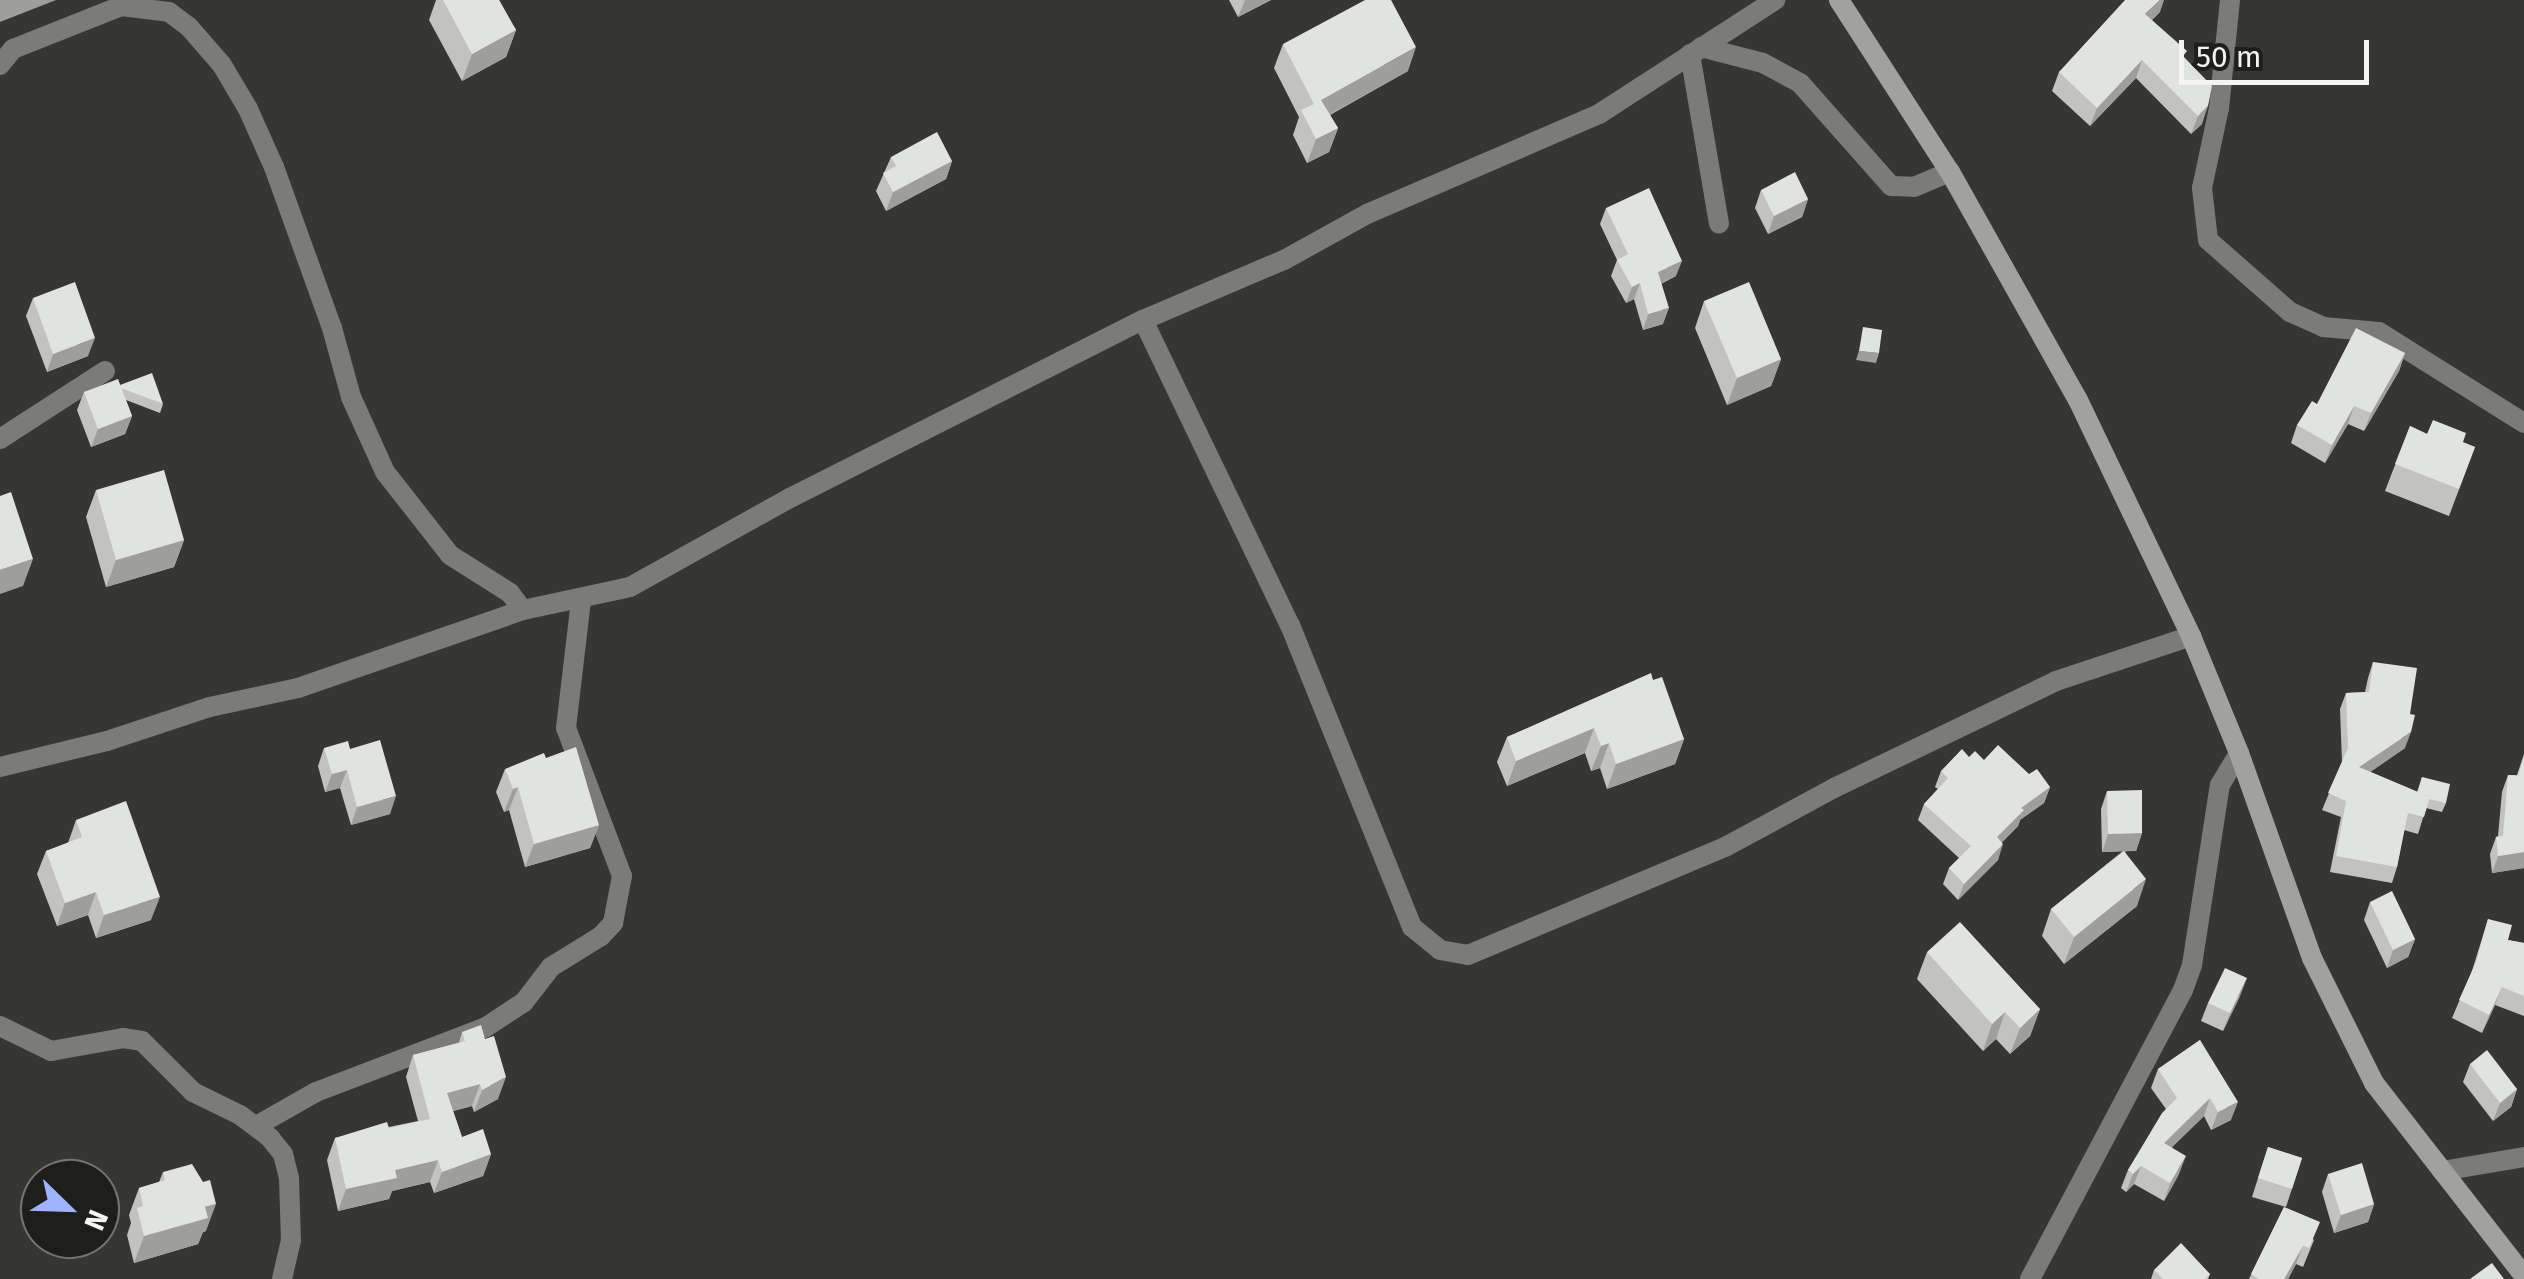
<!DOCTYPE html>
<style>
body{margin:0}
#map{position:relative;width:2524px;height:1279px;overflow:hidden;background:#363734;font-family:"Fira Sans",sans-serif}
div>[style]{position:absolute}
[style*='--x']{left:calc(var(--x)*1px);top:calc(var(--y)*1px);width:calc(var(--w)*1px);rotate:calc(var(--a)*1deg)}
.street>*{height:20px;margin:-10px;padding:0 10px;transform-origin:10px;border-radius:10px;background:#7b7b7a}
.secondary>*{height:20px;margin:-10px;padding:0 10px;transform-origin:10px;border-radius:10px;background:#a1a29f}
.wall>*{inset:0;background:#c2c3c0}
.shaded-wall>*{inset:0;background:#9e9f9c}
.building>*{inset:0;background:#e1e3df}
span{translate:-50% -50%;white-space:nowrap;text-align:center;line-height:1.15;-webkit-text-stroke:10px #1e1e1d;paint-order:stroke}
.north{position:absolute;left:20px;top:1159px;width:100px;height:100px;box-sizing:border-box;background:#1e1e1d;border:2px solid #747473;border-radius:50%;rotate:113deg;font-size:28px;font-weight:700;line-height:40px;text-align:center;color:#f4f5f3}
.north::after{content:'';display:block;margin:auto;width:35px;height:45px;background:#a1b3fd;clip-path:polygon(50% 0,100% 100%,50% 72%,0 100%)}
.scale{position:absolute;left:2179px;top:40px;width:190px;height:45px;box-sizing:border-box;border:5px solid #f4f5f3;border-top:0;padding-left:12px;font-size:30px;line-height:35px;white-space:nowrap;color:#f4f5f3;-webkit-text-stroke:8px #1e1e1d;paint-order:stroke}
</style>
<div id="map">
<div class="street">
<i style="--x:2230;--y:0;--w:109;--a:95.8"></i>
<i style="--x:2219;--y:108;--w:82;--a:102"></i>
<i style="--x:2202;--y:188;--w:52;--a:83.4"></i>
<i style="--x:2208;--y:240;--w:109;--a:41.3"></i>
<i style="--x:2290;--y:312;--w:36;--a:24"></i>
<i style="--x:2323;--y:327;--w:56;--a:5.1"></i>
<i style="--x:2379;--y:332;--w:171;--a:32.1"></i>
<i style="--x:1701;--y:47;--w:64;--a:14.5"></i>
<i style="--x:1763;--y:63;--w:42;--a:28.4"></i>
<i style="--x:1800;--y:83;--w:137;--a:48.5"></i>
<i style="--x:1891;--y:186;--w:23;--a:2"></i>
<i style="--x:1914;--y:187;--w:39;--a:-23"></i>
<i style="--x:1690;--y:54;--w:172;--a:80.3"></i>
<i style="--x:0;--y:65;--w:21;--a:-51"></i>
<i style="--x:13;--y:49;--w:116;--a:-21.7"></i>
<i style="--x:121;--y:6;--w:48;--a:7.1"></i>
<i style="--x:169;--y:12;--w:25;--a:37"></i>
<i style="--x:189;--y:27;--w:50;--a:49"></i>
<i style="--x:222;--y:65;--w:51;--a:59.4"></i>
<i style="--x:248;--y:109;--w:64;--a:65.9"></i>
<i style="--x:274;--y:167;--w:171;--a:70.2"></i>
<i style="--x:332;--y:328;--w:72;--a:74.6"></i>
<i style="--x:351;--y:397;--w:82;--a:65.6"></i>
<i style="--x:385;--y:472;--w:105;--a:51.9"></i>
<i style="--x:450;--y:555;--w:71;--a:32.3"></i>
<i style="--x:510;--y:593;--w:21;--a:53"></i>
<i style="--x:1143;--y:320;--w:339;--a:64.3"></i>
<i style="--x:1290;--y:625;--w:326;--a:68"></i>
<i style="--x:1412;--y:927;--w:36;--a:39"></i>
<i style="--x:1440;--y:950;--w:28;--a:10"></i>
<i style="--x:1468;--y:955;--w:279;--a:-22.8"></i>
<i style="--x:1725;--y:847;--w:124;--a:-28.4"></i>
<i style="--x:1834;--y:788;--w:246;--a:-25.7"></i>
<i style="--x:2056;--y:681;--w:142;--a:-18.4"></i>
<i style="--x:0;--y:439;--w:125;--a:-32.9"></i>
<i style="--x:0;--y:767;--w:110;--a:-13.7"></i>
<i style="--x:107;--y:741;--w:108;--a:-18.3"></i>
<i style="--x:210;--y:707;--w:90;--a:-12.2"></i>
<i style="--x:298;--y:688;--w:238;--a:-19.1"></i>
<i style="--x:523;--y:610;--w:109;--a:-12.1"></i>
<i style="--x:630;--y:587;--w:183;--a:-29.1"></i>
<i style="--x:790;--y:498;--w:395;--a:-26.8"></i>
<i style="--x:1143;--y:320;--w:153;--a:-23.1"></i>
<i style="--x:1284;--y:260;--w:95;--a:-29"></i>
<i style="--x:1367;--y:214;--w:253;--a:-23.3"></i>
<i style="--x:1599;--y:114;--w:210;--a:-32.9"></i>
<i style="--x:0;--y:1026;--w:57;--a:26.1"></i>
<i style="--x:51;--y:1051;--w:73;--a:-10.2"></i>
<i style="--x:123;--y:1038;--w:19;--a:9"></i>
<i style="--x:142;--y:1041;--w:72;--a:45"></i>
<i style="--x:193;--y:1092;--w:52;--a:26.1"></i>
<i style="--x:240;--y:1115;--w:38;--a:37"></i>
<i style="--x:270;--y:1138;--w:21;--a:51"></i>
<i style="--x:283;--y:1154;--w:25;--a:76"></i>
<i style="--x:289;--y:1178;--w:62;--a:88.2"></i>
<i style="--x:291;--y:1240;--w:40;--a:103"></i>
<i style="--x:256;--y:1126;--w:69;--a:-29.5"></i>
<i style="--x:316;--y:1092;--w:182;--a:-20.9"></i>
<i style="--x:486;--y:1027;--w:45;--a:-33.3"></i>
<i style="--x:524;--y:1002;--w:44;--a:-52.4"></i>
<i style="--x:551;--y:967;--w:59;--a:-31.8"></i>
<i style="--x:601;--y:936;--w:18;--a:-47"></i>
<i style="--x:613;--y:923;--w:48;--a:-79.2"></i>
<i style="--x:622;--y:876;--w:158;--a:-110.7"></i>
<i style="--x:566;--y:728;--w:129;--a:-83.3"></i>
<i style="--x:2442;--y:1171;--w:83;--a:-9.7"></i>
<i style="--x:2030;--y:1279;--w:327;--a:-62.1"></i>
<i style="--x:2183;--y:990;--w:27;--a:-70"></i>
<i style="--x:2192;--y:965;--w:182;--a:-81.2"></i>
<i style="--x:2220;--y:785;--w:37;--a:-59"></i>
</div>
<div class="secondary">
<i style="--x:1839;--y:0;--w:205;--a:57.2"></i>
<i style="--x:1950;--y:172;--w:261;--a:60.7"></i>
<i style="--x:2078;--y:400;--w:262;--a:64.4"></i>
<i style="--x:2191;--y:636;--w:126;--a:67.7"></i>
<i style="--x:2239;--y:753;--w:218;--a:70.4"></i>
<i style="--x:2312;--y:958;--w:140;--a:63.6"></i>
<i style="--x:2374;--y:1083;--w:244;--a:52.1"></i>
</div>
<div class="wall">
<i style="clip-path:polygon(436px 0,499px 0,516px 30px,506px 57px,462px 81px,429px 20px)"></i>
<i style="clip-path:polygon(1229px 0,1271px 0,1238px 17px)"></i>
<i style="clip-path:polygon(2160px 12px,2152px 20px,2184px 57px,2202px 124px,2191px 134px,2136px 78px,2090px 126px,2052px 91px,2059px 72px)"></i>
<i style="clip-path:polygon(1283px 44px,1408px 71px,1330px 115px,1338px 128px,1329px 152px,1307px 163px,1293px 135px,1299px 117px,1274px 68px)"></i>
<i style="clip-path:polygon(891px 157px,952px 161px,946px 179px,886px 211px,876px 191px)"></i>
<i style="clip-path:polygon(1761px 190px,1808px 199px,1802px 217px,1768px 234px,1755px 208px)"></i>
<i style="clip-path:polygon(1606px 208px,1676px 276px,1661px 284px,1663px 324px,1643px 330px,1634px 299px,1626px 303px,1611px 276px,1617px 260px,1600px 224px)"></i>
<i style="clip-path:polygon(33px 298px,88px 356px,47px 372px,26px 316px)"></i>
<i style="clip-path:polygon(1704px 301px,1781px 359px,1771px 386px,1727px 405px,1695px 328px)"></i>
<i style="clip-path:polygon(2405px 353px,2399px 371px,2364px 431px,2348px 424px,2325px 463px,2291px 443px,2297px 425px,2317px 404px)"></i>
<i style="clip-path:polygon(120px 385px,163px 404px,160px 413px,126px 400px,132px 416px,125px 434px,91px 447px,77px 410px,84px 392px)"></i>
<i style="clip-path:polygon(2410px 426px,2427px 434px,2475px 447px,2449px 516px,2385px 491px)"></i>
<i style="clip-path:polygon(96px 490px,184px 540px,174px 567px,106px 587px,86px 517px)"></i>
<i style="clip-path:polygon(2373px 662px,2405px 748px,2370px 772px,2417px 792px,2422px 777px,2446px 803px,2442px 812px,2426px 808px,2418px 834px,2404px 830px,2397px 867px,2392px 883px,2330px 872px,2341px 817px,2322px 810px,2342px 762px,2340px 709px,2346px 693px,2365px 692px,2368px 678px)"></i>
<i style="clip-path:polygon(1653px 680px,1684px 739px,1675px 764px,1607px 789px,1600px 768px,1591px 771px,1585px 753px,1507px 786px,1497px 762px,1507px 737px)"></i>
<i style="clip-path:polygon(324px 748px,350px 749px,390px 814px,351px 825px,340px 788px,325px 792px,318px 766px)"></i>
<i style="clip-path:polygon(2524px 754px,2524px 868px,2492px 873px,2490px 854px,2496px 837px,2498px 836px,2502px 792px,2508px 775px,2517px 775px)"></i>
<i style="clip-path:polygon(1969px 757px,2029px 774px,2050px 787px,2044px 803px,2020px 820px,2018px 826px,2002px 842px,1998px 860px,1958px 900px,1943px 884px,1949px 868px,1959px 858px,1918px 820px,1924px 804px,1938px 789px,1935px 787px,1941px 771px)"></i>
<i style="clip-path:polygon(505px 769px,599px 825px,590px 848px,525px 867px,509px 810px,504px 812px,496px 792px)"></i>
<i style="clip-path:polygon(2107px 791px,2142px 833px,2136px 851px,2125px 851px,2137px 906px,2064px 964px,2042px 936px,2051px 909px,2123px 851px,2102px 852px,2101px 809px)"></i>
<i style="clip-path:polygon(76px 820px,151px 920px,96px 938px,88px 915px,57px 926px,37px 874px,46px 851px,68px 843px)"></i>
<i style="clip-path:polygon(2370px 902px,2415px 939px,2408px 957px,2387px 968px,2364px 920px)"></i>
<i style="clip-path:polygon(2488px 919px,2508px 940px,2524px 943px,2524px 1016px,2495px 1005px,2482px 1033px,2452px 1018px,2472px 971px)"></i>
<i style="clip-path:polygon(1927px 952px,2040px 1009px,2030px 1036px,2010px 1054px,1996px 1039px,1983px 1051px,1917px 979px)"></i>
<i style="clip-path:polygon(2240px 996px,2223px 1031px,2201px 1021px,2208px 1003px)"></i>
<i style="clip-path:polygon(462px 1032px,498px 1099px,474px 1112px,472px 1106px,453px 1111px,462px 1137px,491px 1154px,483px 1176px,434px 1193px,430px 1182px,392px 1191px,389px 1199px,338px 1211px,327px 1160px,335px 1138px,418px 1121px,406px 1077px,413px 1055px,459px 1043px)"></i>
<i style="clip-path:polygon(2200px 1040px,2231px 1120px,2211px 1130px,2204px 1116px,2172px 1147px,2179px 1174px,2164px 1201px,2134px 1184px,2126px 1192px,2121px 1188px,2128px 1170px,2166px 1109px,2151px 1088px,2158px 1069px)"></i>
<i style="clip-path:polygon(2470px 1064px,2517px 1089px,2511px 1107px,2493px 1121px,2463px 1082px)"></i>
<i style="clip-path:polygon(2268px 1147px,2302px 1158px,2286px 1207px,2252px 1197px)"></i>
<i style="clip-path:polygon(163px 1172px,206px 1231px,203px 1232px,198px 1244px,134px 1263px,127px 1235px,131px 1223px,129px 1215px,139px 1188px,159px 1182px)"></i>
<i style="clip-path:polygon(2328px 1174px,2374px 1204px,2368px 1222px,2334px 1233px,2322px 1192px)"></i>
<i style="clip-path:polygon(2284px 1207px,2314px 1240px,2303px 1267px,2296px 1264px,2288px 1279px,2249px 1279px)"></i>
<i style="clip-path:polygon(2154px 1270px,2210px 1274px,2208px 1279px,2151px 1279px)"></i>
</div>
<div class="shaded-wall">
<i style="clip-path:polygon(0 0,56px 0,0 22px)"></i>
<i style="clip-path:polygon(1245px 0,1271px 0,1238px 17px)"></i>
<i style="clip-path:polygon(2160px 0,2164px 0,2160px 12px,2139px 32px,2145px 14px)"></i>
<i style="clip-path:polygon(516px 30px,506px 57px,462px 81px,472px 54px)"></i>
<i style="clip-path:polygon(1416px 47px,1408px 71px,1312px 124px,1321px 100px)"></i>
<i style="clip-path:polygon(2142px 60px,2136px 78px,2090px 126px,2097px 108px)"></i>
<i style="clip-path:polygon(2208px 106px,2202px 124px,2191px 134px,2198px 116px)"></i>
<i style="clip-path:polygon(1338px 128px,1329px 152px,1307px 163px,1316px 139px)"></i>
<i style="clip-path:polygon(952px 161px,946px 179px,886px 211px,893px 192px)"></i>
<i style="clip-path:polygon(1808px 199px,1802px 217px,1768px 234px,1774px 216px)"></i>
<i style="clip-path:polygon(1682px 261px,1676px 276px,1652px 288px,1658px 272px)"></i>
<i style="clip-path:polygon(1640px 283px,1634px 299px,1626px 303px,1632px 287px)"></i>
<i style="clip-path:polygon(1669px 308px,1663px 324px,1643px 330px,1648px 314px)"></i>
<i style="clip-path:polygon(95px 338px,88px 356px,47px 372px,53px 354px)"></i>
<i style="clip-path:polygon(1859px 351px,1879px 353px,1876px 363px,1856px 360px)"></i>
<i style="clip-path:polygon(2405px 353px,2399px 371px,2364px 431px,2371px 413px)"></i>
<i style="clip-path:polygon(1781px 359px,1771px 386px,1727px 405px,1737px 378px)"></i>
<i style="clip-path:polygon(2354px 406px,2348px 424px,2325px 463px,2332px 445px)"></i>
<i style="clip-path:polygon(132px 416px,125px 434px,91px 447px,98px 429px)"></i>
<i style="clip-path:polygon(184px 540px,174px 567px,106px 587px,116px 560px)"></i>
<i style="clip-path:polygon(33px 559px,23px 586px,0 594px,0 570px)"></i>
<i style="clip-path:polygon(1594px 728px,1585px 753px,1507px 786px,1516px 761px)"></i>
<i style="clip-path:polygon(2411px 732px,2405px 748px,2353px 784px,2359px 767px)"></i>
<i style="clip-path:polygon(1684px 739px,1675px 764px,1607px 789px,1616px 764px)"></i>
<i style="clip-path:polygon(1609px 743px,1600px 768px,1591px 771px,1601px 746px)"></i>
<i style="clip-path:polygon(347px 770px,340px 788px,325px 792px,332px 774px)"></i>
<i style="clip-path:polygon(518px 787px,509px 810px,504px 812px,513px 789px)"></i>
<i style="clip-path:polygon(2050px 787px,2044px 803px,2020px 820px,2018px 826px,1991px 854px,1997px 837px,2021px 808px)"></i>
<i style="clip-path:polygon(396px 796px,390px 814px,351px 825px,357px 807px)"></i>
<i style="clip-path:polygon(599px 825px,590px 848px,525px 867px,534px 844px)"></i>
<i style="clip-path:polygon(2142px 833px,2136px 851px,2102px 852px,2108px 834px)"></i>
<i style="clip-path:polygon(2003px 844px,1998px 860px,1958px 900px,1964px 884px)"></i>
<i style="clip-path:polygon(2524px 852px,2524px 868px,2492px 873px,2498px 856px)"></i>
<i style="clip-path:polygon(2146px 879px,2137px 906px,2064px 964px,2074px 937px)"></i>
<i style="clip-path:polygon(96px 892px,88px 915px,57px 926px,65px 903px)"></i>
<i style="clip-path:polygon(160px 897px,151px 920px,96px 938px,104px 915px)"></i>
<i style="clip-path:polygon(2415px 939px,2408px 957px,2387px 968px,2393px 950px)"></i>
<i style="clip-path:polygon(2247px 978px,2240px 996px,2223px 1031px,2230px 1013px)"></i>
<i style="clip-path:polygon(2502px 987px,2495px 1005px,2482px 1033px,2489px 1015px)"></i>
<i style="clip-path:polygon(2040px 1009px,2030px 1036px,2010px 1054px,2020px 1028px)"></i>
<i style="clip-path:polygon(2005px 1012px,1996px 1039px,1983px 1051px,1992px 1024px)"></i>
<i style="clip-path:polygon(506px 1077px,498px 1099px,474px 1112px,482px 1090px)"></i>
<i style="clip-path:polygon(480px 1084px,472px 1106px,439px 1115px,447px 1093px)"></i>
<i style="clip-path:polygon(2517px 1089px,2511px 1107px,2493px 1121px,2500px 1103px)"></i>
<i style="clip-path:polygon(2210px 1098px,2204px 1116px,2158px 1161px,2164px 1143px)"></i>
<i style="clip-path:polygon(2238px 1102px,2231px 1120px,2211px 1130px,2218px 1112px)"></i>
<i style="clip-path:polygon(491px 1154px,483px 1176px,434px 1193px,442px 1172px)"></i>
<i style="clip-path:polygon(2186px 1156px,2179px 1174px,2164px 1201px,2170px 1183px)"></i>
<i style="clip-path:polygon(438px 1160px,430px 1182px,392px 1191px,389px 1199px,338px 1211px,346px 1189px,395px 1170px)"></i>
<i style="clip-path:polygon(2141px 1166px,2134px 1184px,2126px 1192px,2133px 1174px)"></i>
<i style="clip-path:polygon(216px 1204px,206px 1231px,203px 1232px,198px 1244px,134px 1263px,144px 1236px,205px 1207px)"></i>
<i style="clip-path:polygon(2374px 1204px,2368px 1222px,2334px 1233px,2341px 1215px)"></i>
<i style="clip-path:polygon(2303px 1246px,2296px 1264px,2288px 1279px,2284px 1279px)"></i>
</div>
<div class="building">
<i style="clip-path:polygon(443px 0,499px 0,516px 30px,472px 54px)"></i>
<i style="clip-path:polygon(1365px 0,1391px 0,1416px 47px,1321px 100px,1338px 128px,1316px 139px,1301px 110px,1314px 104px,1283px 44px)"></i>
<i style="clip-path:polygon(2125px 0,2160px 0,2145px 14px,2187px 51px,2183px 56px,2212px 86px,2208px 106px,2198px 116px,2142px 60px,2097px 108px,2059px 72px)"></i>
<i style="clip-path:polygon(937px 132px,952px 161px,893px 192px,883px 173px,896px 166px,891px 157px)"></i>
<i style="clip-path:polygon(1795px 172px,1808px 199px,1774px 216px,1761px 190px)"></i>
<i style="clip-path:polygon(1649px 188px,1682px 261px,1658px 272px,1669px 308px,1648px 314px,1640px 283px,1632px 287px,1617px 260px,1628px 254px,1606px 208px)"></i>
<i style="clip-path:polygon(75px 282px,95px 338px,53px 354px,33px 298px)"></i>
<i style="clip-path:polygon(1749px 282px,1781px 359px,1737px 378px,1704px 301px)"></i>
<i style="clip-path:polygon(1863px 327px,1882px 330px,1879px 353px,1859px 351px)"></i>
<i style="clip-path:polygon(2356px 328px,2405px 353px,2371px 413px,2354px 406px,2332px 445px,2297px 425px,2312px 401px,2317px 404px)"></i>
<i style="clip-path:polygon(152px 373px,163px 404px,121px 388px,120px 385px)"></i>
<i style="clip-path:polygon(118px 379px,132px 416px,98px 429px,84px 392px)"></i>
<i style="clip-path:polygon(2433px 420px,2466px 433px,2463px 442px,2475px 447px,2459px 489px,2395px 464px,2410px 426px,2427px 434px)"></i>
<i style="clip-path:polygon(164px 470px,184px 540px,116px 560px,96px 490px)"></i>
<i style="clip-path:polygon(11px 492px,33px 559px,0 570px,0 496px)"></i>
<i style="clip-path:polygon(2373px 662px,2417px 668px,2410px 714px,2415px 715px,2411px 732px,2359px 767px,2430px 797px,2424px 817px,2408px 813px,2397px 867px,2336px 856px,2346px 801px,2328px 793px,2348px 748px,2346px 693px,2369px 692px)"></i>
<i style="clip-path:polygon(1651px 673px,1653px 680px,1662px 677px,1684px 739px,1616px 764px,1609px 743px,1601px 746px,1594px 728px,1516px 761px,1507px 737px)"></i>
<i style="clip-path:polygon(380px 740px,396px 796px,357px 807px,347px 770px,332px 774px,324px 748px,348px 741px,350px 749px)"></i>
<i style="clip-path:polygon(1998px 745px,2029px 774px,2037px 769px,2050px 787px,2021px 808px,2024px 810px,1997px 837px,2003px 844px,1964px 884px,1949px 868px,1971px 846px,1924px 804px,1948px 778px,1941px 771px,1962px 749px,1969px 757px,1975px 751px,1984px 760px)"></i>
<i style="clip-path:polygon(576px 747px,599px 825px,534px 844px,518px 787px,513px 789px,505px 769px,544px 753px,546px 758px)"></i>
<i style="clip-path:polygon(2524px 757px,2524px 852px,2498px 856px,2496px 837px,2503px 836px,2508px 775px,2518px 776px)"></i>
<i style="clip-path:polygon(2422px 777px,2450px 784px,2446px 803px,2429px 799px,2430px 797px,2418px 792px)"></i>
<i style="clip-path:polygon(2142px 790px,2142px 833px,2108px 834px,2107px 791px)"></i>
<i style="clip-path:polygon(126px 801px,160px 897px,104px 915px,96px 892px,65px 903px,46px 851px,82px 837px,76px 820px)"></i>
<i style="clip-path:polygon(2124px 851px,2146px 879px,2074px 937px,2051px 909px)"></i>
<i style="clip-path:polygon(2392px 891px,2415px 939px,2393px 950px,2370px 902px)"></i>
<i style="clip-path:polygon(2488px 919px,2512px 925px,2508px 940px,2524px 943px,2524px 996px,2502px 987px,2489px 1015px,2459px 1000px,2476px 962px)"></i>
<i style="clip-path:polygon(1960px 922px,2040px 1009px,2020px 1028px,2005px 1012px,1992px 1024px,1927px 952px)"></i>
<i style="clip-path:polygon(2225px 968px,2247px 978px,2230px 1013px,2208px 1003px)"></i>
<i style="clip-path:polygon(481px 1025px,485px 1039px,494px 1036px,506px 1077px,482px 1090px,480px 1084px,447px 1093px,462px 1137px,483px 1129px,491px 1154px,442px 1172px,438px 1160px,395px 1170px,397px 1178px,346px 1189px,335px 1138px,387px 1122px,389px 1128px,430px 1119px,413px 1055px,465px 1041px,462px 1032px)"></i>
<i style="clip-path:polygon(2200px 1040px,2238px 1102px,2218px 1112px,2210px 1098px,2164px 1143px,2186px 1156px,2170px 1183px,2141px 1166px,2133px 1174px,2128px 1170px,2162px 1113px,2177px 1098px,2158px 1069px)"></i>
<i style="clip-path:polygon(2487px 1050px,2517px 1089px,2500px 1103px,2470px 1064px)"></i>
<i style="clip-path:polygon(2268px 1147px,2302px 1158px,2292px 1189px,2258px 1178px)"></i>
<i style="clip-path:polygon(2362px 1163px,2374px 1204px,2341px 1215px,2328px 1174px)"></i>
<i style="clip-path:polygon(192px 1164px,203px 1182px,210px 1180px,216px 1204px,205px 1207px,208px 1218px,144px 1236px,137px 1208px,143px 1206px,139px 1188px,165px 1180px,163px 1172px)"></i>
<i style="clip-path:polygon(2284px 1207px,2320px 1222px,2309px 1248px,2303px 1246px,2284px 1279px,2259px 1279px,2251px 1274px)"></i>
<i style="clip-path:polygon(2181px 1243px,2210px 1274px,2205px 1279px,2163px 1279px,2154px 1270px)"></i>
<i style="clip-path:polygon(2492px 1263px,2504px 1279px,2470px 1279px)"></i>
</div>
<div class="north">N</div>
<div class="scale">50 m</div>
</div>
